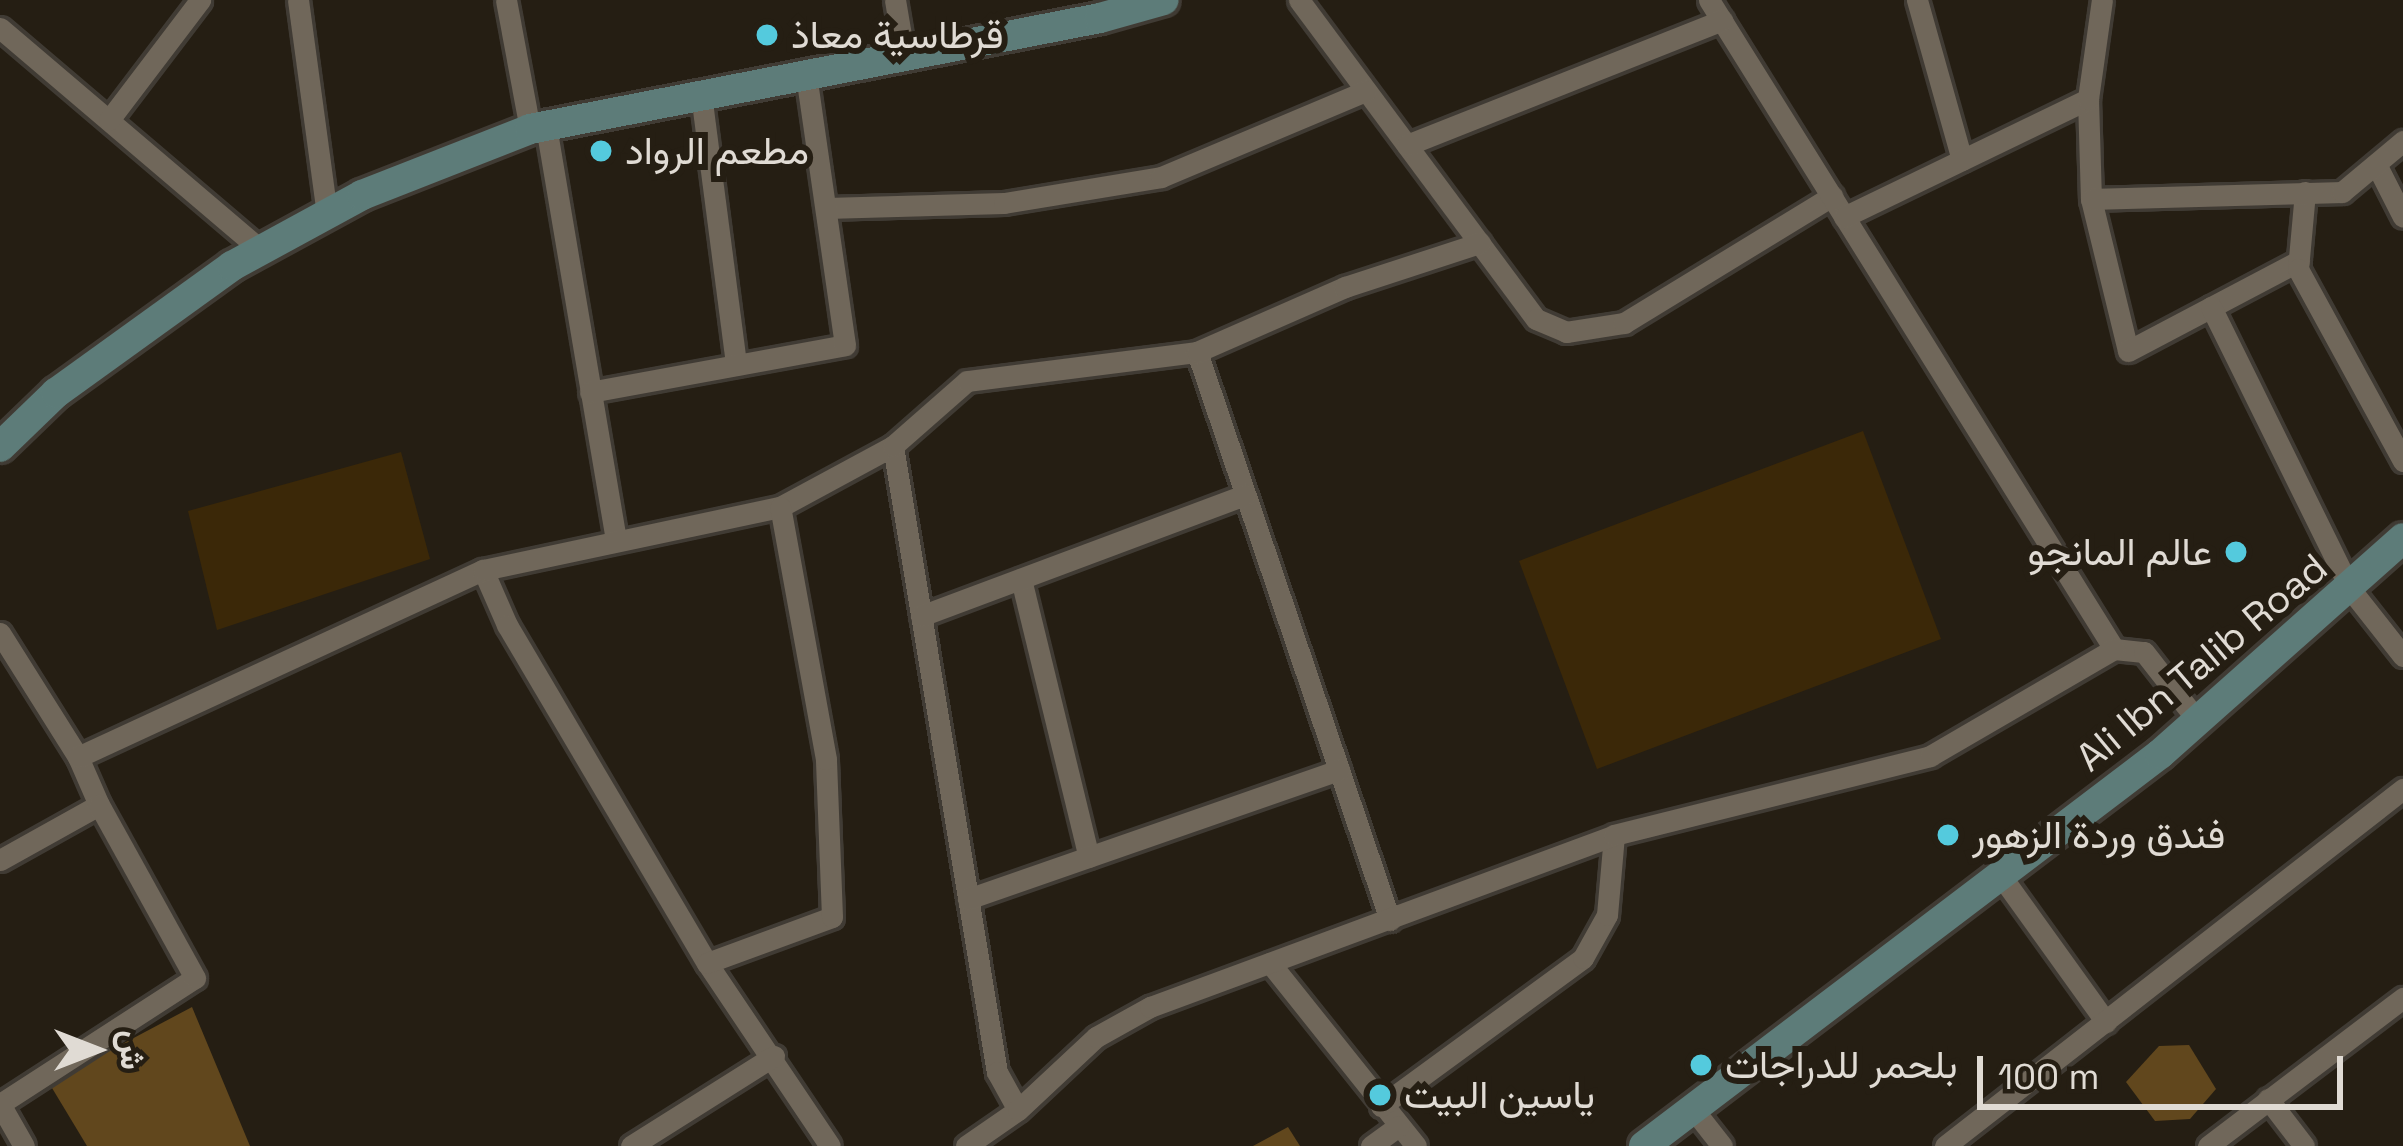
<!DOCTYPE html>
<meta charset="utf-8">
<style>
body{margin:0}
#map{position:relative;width:2403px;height:1146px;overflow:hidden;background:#251e13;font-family:"Space Grotesk",Vazirmatn,sans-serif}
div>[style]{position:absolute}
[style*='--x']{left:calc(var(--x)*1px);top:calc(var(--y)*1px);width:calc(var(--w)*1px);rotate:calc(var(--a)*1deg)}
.green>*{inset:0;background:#3b2808}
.building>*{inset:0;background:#61471d}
.roads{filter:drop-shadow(3px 0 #403b34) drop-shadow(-3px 0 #403b34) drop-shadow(0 3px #403b34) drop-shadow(0 -3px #403b34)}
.minor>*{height:21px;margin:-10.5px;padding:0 10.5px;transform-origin:10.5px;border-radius:10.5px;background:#70675a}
.secondary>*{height:30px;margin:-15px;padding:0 15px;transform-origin:15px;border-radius:15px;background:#5d7c79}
.dots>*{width:33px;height:33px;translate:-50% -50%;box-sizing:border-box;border:6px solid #251e13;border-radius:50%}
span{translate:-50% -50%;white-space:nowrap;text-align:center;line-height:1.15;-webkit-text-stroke:12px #251e13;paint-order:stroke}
.poi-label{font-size:39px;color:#e0dbd4}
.left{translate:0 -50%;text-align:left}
.right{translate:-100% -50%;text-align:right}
.street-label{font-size:39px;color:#e0dbd4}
.north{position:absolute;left:36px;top:990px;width:120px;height:120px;-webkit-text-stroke:9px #251e13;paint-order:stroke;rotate:90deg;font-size:33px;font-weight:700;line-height:48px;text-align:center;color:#e0dbd4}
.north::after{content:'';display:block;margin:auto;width:42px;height:54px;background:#e0dbd4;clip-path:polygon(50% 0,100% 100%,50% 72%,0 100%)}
.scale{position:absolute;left:1977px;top:1056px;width:366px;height:54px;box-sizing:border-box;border:6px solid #e0dbd4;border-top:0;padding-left:15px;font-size:36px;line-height:42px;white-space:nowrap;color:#e0dbd4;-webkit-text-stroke:9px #251e13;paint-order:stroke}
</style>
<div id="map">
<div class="green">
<i style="clip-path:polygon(1863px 431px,1941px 639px,1597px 769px,1519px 561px)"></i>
<i style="clip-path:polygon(401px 452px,430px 559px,217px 630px,188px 511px)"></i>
</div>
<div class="building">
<i style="clip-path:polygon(192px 1007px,250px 1146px,87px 1146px,49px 1083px)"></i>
<i style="clip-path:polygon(2189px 1045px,2216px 1089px,2190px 1119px,2155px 1121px,2126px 1082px,2159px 1046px)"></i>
<i style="clip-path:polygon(1288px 1127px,1300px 1146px,1253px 1146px)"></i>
</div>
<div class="roads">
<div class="minor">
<i style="--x:298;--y:0;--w:216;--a:82.3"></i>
<i style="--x:506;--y:0;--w:131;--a:79.5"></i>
<i style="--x:895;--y:0;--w:54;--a:80.4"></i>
<i style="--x:1299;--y:0;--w:397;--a:53.4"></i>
<i style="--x:1536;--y:319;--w:33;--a:23"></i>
<i style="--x:1566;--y:332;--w:59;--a:-8.8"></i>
<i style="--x:1624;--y:323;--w:244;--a:-31.4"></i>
<i style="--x:1709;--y:0;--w:765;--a:58.03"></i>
<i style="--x:2114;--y:649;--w:30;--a:6"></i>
<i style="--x:2144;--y:652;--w:88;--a:52"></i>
<i style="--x:1917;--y:0;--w:166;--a:74.3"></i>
<i style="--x:0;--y:28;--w:343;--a:40.4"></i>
<i style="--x:701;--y:94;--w:273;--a:82.6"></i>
<i style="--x:2088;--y:99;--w:100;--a:88.3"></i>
<i style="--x:2091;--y:199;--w:156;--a:76.3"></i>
<i style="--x:2128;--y:351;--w:193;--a:-27.8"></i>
<i style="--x:109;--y:120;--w:151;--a:-52.8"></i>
<i style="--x:546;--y:126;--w:420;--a:80.4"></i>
<i style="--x:1407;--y:145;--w:339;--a:-21.6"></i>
<i style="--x:2376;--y:164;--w:59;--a:63"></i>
<i style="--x:2305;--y:192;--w:77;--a:95.2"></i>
<i style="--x:2298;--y:269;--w:219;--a:61.3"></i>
<i style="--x:2091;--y:199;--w:251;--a:-1.6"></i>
<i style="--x:2342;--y:192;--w:80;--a:-39.9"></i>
<i style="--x:826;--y:208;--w:178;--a:-1.6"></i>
<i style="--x:1004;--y:203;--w:159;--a:-9.4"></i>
<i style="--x:1161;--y:177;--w:222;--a:-22.8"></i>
<i style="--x:1844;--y:217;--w:271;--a:-25.8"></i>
<i style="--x:2088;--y:99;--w:100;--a:-82"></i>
<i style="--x:2211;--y:307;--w:316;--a:63.7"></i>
<i style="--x:2351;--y:590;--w:84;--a:51.8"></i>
<i style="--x:1197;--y:352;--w:600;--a:71.23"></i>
<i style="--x:590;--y:392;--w:259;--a:-10.4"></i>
<i style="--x:845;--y:345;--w:275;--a:-98.2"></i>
<i style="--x:893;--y:446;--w:635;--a:80.57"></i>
<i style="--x:997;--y:1072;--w:43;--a:61.1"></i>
<i style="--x:483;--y:570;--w:60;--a:66.4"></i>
<i style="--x:507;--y:625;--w:393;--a:59.4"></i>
<i style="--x:707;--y:963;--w:220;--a:56.1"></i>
<i style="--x:1021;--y:579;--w:286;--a:76.3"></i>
<i style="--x:921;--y:616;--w:346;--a:-20.5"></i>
<i style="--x:0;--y:633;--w:146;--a:57.8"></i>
<i style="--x:0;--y:860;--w:113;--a:-29.1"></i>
<i style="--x:99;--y:805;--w:52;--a:-113.6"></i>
<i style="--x:78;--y:757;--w:446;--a:-24.8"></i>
<i style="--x:483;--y:570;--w:304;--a:-12"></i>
<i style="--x:780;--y:507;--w:128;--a:-28.4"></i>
<i style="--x:893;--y:446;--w:98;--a:-41.3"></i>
<i style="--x:967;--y:381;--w:232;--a:-7.2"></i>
<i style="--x:1197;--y:352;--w:162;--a:-23.7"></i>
<i style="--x:1345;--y:287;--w:142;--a:-18.1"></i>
<i style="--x:2001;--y:876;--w:180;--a:54.3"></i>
<i style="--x:968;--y:899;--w:393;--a:-19.2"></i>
<i style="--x:707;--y:963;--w:133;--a:-20.2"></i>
<i style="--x:832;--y:917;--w:158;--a:-92.2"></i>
<i style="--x:826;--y:759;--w:256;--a:-100.3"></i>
<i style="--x:1270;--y:963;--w:234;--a:51.4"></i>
<i style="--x:2268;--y:1099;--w:59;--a:52.5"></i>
<i style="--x:0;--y:1104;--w:232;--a:-32.9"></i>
<i style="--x:195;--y:978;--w:198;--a:-119"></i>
<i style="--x:0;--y:1104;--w:48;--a:60.3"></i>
<i style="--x:1381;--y:1106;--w:250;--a:-36.2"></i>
<i style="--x:1583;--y:958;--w:49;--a:-60.8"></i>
<i style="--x:1607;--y:915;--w:80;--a:-85"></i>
<i style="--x:1693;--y:1109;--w:47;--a:51.9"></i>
<i style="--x:631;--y:1146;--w:169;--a:-32.2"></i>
<i style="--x:966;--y:1146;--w:63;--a:-34.7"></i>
<i style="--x:1018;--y:1110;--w:107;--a:-43.1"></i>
<i style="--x:1096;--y:1037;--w:62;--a:-29.1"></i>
<i style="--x:1150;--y:1007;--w:495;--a:-20.3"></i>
<i style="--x:1614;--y:835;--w:326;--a:-14"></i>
<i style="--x:1930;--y:756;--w:213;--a:-30.2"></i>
<i style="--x:1371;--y:1146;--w:34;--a:-36"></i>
<i style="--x:1945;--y:1146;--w:581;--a:-37.94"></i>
<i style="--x:2208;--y:1146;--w:245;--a:-37.2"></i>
</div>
<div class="secondary">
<i style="--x:0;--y:447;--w:78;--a:-44"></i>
<i style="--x:56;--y:393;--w:217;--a:-35.8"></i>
<i style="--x:232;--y:266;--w:148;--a:-28.6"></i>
<i style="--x:362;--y:195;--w:180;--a:-21.4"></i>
<i style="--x:530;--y:129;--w:581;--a:-11.02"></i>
<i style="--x:1100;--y:18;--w:66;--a:-15.7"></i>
<i style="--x:1644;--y:1146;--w:648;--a:-37.22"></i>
<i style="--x:2160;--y:754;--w:325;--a:-41.6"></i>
</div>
</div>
<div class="dots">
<i style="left:767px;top:35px;background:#54cadd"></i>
<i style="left:601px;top:151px;background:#54cadd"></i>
<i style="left:2236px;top:552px;background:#54cadd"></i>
<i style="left:1948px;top:835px;background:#54cadd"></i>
<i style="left:1701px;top:1065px;background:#54cadd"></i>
<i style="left:1380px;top:1095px;background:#54cadd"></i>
</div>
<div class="poi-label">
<span class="left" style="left:791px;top:35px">قرطاسية معاذ</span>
<span class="left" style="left:625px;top:151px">مطعم الرواد</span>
<span class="right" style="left:2212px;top:552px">عالم المانجو</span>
<span class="left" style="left:1972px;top:835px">فندق وردة الزهور</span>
<span class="left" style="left:1725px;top:1065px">بلحمر للدراجات</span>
<span class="left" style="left:1404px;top:1095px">ياسين البيت</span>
</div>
<div class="street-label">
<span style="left:2202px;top:663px;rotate:-40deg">Ali Ibn Talib Road</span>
</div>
<div class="north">ش</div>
<div class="scale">100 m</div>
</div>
